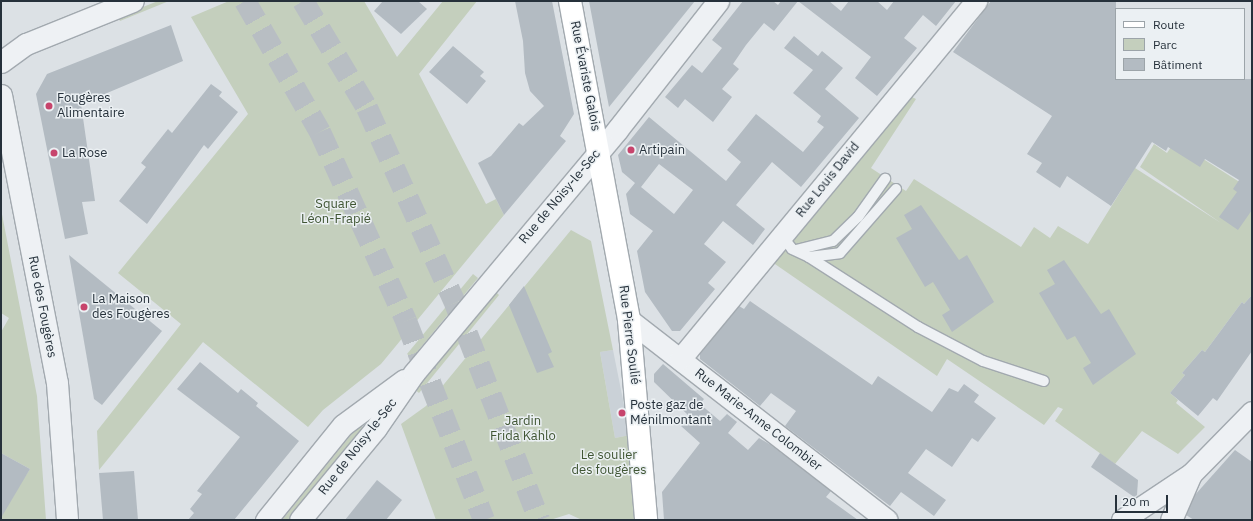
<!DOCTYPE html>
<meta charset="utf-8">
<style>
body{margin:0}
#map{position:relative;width:1253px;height:521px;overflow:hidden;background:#dce1e5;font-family:"IBM Plex Sans",sans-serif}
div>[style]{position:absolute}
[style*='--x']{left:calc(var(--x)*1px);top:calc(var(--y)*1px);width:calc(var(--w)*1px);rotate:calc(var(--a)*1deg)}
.built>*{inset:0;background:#cad1d7}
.green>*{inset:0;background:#c4cfbd}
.building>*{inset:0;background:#b3bbc2}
.highway-tunnel>*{height:22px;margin-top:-11px;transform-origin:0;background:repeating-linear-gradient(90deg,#b8bec3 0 22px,transparent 0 33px)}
.roads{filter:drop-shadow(1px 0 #a2a9af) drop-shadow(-1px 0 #a2a9af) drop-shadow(0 1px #a2a9af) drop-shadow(0 -1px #a2a9af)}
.lane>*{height:10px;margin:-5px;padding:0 5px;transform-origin:5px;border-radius:5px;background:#eef1f4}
.street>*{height:21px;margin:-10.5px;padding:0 10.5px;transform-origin:10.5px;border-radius:10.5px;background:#eef1f4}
.secondary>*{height:22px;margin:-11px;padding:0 11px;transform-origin:11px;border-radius:11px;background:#fff}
.dots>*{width:11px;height:11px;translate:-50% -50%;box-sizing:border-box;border:2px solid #ebf0f3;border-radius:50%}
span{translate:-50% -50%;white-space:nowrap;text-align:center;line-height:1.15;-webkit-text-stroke:3px #ebf0f3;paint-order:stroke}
.street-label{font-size:13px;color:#26313b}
.poi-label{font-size:13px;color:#26313b}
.left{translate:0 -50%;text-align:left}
.park-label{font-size:13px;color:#405634}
.frame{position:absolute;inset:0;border:2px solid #26313b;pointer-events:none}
.legend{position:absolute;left:1115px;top:8px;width:130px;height:72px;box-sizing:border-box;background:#ebf0f3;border:1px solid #9ca4a9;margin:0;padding:5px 7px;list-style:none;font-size:12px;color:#26313b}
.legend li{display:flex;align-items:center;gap:8px;height:20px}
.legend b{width:20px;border:1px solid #9ca4a9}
.scale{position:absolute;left:1115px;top:495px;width:53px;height:18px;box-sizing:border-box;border:2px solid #26313b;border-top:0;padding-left:5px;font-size:12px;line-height:14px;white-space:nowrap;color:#26313b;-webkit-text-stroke:3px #ebf0f3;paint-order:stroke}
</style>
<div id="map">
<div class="built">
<i style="clip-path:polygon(613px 350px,630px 435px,615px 438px,600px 352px)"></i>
</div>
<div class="green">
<i style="clip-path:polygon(158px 1px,169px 1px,120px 21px,118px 17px)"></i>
<i style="clip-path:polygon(229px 1px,364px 1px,397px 57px,443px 1px,477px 1px,419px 74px,486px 204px,496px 199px,504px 215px,381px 364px,323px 410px,308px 427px,203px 342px,99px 470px,97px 431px,181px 324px,118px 273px,248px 114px,191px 17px)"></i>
<i style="clip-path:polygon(910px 96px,916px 99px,871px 168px,906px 191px,914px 179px,1021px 247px,1034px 227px,1050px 238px,1058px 226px,1088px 244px,1135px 168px,1221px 223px,1140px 167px,1154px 144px,1167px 153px,1175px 141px,1252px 190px,1252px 295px,1244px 304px,1242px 302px,1205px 352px,1202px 350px,1182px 373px,1185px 375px,1170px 393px,1178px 400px,1176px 403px,1205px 427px,1178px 454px,1142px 431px,1115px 464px,1055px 421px,1063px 409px,1058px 407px,1044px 425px,947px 359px,937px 376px,772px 262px)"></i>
<i style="clip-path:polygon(1px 209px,37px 396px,46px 520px,1px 520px,1px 513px,30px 469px,1px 453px,1px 332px,9px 318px,1px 313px)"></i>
<i style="clip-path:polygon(571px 230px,591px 241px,613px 350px,600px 352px,615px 438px,630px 435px,635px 520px,582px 520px,569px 514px,550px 520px,436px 520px,401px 424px,426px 406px)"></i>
<i style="clip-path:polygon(473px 274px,478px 278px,412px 358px,407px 354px)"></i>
<i style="clip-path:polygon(495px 291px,499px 295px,419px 393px,414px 389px)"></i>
<i style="clip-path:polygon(359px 425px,367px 429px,293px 520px,282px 520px)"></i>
</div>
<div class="building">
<i style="clip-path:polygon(383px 1px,418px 1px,427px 9px,401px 34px,374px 11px)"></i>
<i style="clip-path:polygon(515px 1px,552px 1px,574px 114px,560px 136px,566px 141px,504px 215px,478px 163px,491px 156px,519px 123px,523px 126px,544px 106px,530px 91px,525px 73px,523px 41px)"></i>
<i style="clip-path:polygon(589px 1px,695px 1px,609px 107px,600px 60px)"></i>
<i style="clip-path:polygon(743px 1px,773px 1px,778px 5px,781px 1px,829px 1px,841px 11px,849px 1px,877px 1px,887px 10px,894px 1px,956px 1px,936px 26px,923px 15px,904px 38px,917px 48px,877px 96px,855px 78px,871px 57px,798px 1px,774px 31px,764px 23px,746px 45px,733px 64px,739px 69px,722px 89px,732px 97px,713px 122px,685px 99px,678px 108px,665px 97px,692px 65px,702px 73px,722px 48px,712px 40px)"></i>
<i style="clip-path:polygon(991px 1px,1116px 1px,1116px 79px,1252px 79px,1252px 210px,1238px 230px,1219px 217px,1237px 192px,1233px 189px,1239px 180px,1205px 159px,1200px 167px,1168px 147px,1166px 151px,1152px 142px,1111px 206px,1067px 176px,1060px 188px,1036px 172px,1042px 163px,1027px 154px,1052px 116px,953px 52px)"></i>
<i style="clip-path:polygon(171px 25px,183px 61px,81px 104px,95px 201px,82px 202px,88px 234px,65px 239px,36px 94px,47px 74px)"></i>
<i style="clip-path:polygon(evenodd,794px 36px,818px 56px,822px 51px,843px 68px,825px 89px,859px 118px,801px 187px,772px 162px,736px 205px,765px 229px,753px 245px,723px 221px,704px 244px,726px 262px,708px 283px,715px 289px,680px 331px,672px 331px,645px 292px,637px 251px,653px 231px,630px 214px,626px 194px,635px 183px,622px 172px,618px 155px,649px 117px,726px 181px,741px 162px,727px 150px,756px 114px,803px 152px,824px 127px,817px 122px,821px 116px,793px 93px,813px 70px,784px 48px,794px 36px,659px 164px,693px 190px,674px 214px,641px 187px,659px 164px)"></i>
<i style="clip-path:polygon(453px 46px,484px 72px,480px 76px,486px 81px,467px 104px,429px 72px)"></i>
<i style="clip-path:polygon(211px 84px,222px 92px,219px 96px,238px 112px,208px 149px,204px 145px,147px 224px,119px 201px,146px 167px,141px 163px,168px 129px,172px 133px)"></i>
<i style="clip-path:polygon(921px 205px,959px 260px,967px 255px,994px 302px,952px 332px,942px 315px,950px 310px,933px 282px,925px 287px,896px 238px,912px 229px,904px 215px)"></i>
<i style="clip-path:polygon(69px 255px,162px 331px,102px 405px,94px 399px)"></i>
<i style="clip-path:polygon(1064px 260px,1101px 314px,1109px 309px,1136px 354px,1093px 385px,1083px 368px,1091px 363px,1075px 336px,1067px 340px,1039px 293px,1055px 284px,1047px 270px)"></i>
<i style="clip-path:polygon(524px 286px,552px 352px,548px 354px,554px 367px,537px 373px,509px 305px)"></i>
<i style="clip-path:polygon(1252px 295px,1252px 351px,1217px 401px,1213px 398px,1198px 416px,1170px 393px,1185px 375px,1182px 373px,1202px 350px,1205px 352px,1242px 302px,1244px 304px)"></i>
<i style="clip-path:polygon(750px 301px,872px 385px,878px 376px,932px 412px,949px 388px,958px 392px,964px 384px,979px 395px,974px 402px,996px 418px,978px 442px,972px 438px,952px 467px,926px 449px,908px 473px,946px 500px,934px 516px,901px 492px,890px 506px,785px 426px,796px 411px,771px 393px,760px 406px,700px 359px,700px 354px,739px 306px,744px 309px)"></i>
<i style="clip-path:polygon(200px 362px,238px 393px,241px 389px,258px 403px,256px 406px,299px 441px,234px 520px,188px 520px,194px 513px,190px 509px,202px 494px,197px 491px,240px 437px,177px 389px)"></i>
<i style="clip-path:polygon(663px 364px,704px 399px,700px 404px,720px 421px,727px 414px,737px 422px,728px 433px,748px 450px,759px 438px,771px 445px,831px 491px,826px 497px,858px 520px,664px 520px,662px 492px,700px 443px,681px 426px,690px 417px,654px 382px,654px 374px)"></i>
<i style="clip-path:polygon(1235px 450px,1252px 462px,1252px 520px,1194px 520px,1186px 515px,1194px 496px)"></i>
<i style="clip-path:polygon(1px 453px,30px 469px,1px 518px)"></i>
<i style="clip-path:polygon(1100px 453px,1138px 480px,1137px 495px,1134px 497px,1091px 467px)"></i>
<i style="clip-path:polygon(134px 471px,138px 520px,103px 520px,99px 473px)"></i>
<i style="clip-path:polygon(377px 480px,402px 500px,386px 520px,345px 520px)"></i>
</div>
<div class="highway-tunnel">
<i style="--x:245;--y:1;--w:151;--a:60.2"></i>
<i style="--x:320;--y:132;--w:208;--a:65.5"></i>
<i style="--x:406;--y:321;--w:214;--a:68.6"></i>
<i style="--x:303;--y:1;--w:125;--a:59.1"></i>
<i style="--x:367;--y:108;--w:214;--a:65.7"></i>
<i style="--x:455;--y:303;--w:233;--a:68.8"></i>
</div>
<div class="roads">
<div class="lane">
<i style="--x:782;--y:236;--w:16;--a:52"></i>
<i style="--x:792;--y:249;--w:19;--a:25"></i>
<i style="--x:809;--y:257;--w:31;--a:-7"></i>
<i style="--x:840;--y:253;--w:85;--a:-48.8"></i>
<i style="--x:796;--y:250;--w:38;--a:-14"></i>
<i style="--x:833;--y:241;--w:35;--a:-44"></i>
<i style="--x:858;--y:217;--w:47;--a:-54.6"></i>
<i style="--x:809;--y:257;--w:130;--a:32.7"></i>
<i style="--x:918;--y:327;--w:73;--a:27.6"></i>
<i style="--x:983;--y:361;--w:64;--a:18.2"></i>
</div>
<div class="street">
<i style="--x:1;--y:62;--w:31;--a:-36"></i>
<i style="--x:26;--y:44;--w:115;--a:-21.9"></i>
<i style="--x:1;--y:95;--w:293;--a:79"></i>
<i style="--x:57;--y:383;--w:137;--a:85.8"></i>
<i style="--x:629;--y:320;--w:326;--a:37.8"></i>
<i style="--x:680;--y:359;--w:465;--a:-50.4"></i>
<i style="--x:266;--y:520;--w:122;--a:-51"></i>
<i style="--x:343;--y:425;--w:76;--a:-36.4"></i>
<i style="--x:300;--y:520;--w:119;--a:-50.4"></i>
<i style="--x:376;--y:428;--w:67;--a:-55.4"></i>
<i style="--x:414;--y:373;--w:317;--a:-50.1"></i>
<i style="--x:617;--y:130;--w:164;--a:-51.9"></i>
<i style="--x:1122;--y:520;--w:83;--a:-33.7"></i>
<i style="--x:1191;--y:474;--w:87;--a:-45.5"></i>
<i style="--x:1171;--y:520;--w:50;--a:-66.5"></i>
</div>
<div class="secondary">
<i style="--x:570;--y:1;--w:324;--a:79.5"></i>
<i style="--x:629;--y:320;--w:201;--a:85.1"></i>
</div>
</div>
<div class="dots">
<i style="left:49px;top:106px;background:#c7446c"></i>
<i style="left:631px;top:150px;background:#c7446c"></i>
<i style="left:54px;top:153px;background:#c7446c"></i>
<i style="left:84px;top:307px;background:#c7446c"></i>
<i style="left:622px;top:413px;background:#c7446c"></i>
</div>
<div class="street-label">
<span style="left:585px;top:76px;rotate:79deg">Rue Évariste Galois</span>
<span style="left:828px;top:180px;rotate:-51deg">Rue Louis David</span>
<span style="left:560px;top:197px;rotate:-50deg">Rue de Noisy-le-Sec</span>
<span style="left:42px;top:307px;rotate:79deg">Rue des Fougères</span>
<span style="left:629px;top:335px;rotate:83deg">Rue Pierre Soulié</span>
<span style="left:758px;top:420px;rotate:38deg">Rue Marie-Anne Colombier</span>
<span style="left:358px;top:447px;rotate:-52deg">Rue de Noisy-le-Sec</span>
</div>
<div class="poi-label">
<span class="left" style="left:57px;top:106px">Fougères<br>Alimentaire</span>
<span class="left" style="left:639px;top:150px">Artipain</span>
<span class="left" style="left:62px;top:153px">La Rose</span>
<span class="left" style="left:92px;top:307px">La Maison<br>des Fougères</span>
<span class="left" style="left:630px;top:413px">Poste gaz de<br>Ménilmontant</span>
</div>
<div class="park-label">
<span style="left:336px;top:212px">Square<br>Léon-Frapié</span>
<span style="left:523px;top:429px">Jardin<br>Frida Kahlo</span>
<span style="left:609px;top:463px">Le soulier<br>des fougères</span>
</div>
<div class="frame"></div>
<ul class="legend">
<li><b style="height:5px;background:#fff"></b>Route</li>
<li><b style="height:11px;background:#c4cfbd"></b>Parc</li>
<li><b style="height:11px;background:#b3bbc2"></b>Bâtiment</li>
</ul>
<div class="scale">20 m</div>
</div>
